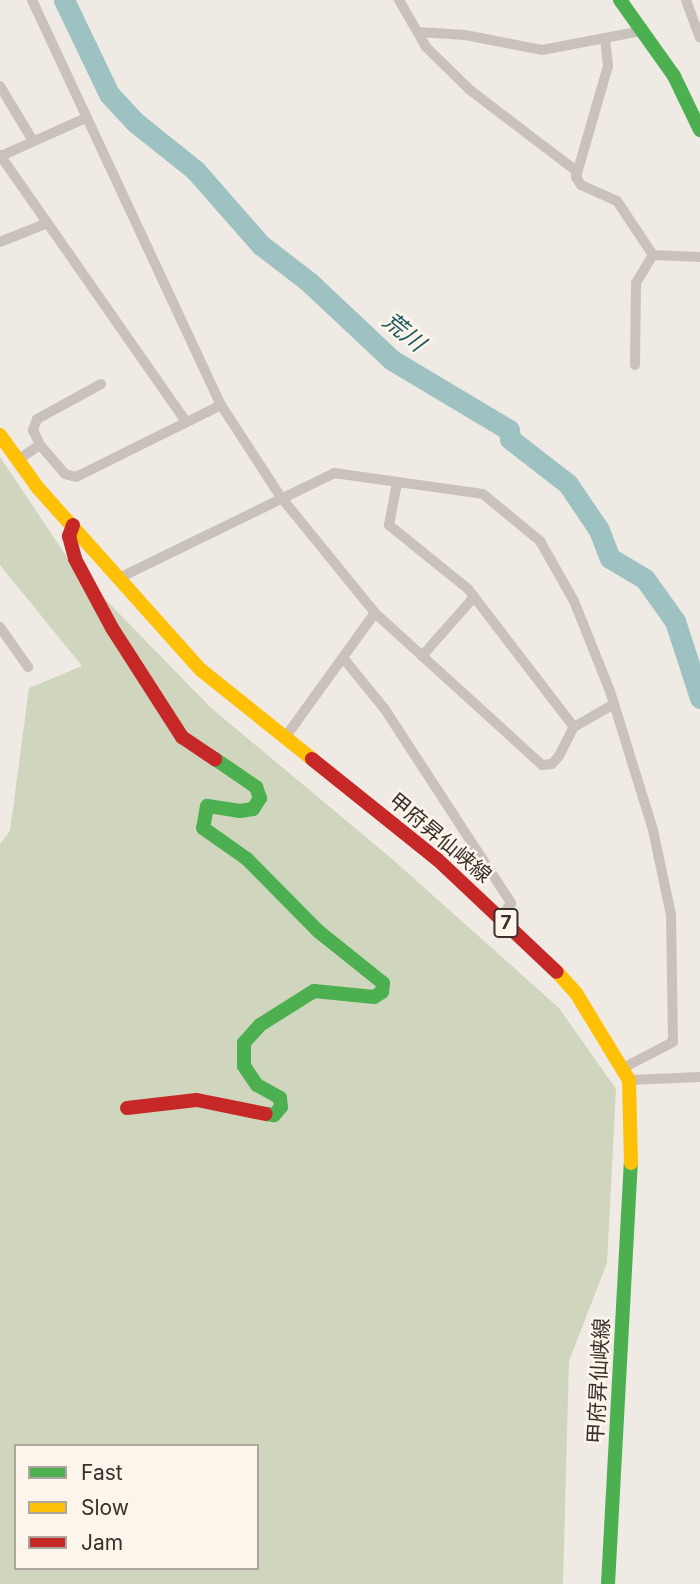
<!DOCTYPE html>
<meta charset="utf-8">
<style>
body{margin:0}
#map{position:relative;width:700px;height:1584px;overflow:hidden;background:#efeae4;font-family:Inter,"Noto Sans JP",sans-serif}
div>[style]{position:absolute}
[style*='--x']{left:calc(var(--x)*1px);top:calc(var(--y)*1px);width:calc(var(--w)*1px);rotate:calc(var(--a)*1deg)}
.green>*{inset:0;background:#d0d6bd}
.river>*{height:21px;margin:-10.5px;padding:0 10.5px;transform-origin:10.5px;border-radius:10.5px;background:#9ec1c2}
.street>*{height:10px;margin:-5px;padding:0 5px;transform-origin:5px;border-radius:5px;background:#c9c2bc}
.fast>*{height:14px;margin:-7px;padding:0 7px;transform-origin:7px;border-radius:7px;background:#4caf50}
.slow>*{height:14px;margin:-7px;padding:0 7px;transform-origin:7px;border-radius:7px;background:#ffc107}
.jam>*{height:14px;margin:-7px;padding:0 7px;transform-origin:7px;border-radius:7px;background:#c62828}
span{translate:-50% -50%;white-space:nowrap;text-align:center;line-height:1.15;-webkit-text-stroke:5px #fbf5ec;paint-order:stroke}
.shield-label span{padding:2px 5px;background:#fbf5ec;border:2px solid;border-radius:5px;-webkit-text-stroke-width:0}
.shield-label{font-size:19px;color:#3a2f29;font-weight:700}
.street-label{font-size:21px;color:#3a2f29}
.water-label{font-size:23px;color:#1c585f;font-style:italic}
.legend{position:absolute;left:14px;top:1444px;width:245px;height:126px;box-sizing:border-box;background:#fbf5ec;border:2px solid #aea69e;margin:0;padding:9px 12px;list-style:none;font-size:21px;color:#3a2f29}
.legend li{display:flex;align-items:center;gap:14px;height:35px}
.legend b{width:35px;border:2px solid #aea69e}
</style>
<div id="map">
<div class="green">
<i style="clip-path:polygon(evenodd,0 457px,73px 566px,210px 707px,391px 858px,559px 1008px,616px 1089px,607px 1263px,569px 1361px,563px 1584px,0 1584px,0 844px,10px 831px,29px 688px,82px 666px,0 565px,0 457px,16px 1446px,257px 1446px,257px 1568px,16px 1568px,16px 1446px)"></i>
</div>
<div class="river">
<i style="--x:64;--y:0;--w:104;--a:64.4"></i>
<i style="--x:109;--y:94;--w:38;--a:47"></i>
<i style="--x:135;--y:122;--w:77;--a:38.7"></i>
<i style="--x:195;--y:170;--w:100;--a:48.7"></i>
<i style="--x:261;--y:245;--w:61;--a:37.6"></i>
<i style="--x:309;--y:282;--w:114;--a:43.2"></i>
<i style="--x:392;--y:360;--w:136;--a:30.9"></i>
<i style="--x:509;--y:430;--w:9;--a:84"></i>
<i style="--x:510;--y:439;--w:73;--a:37.8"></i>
<i style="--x:568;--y:484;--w:55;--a:56"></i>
<i style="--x:599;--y:530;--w:30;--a:69"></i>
<i style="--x:610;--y:558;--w:41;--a:31"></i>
<i style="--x:645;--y:579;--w:52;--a:54.5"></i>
<i style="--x:675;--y:621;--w:81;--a:72"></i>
</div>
<div class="street">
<i style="--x:32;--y:0;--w:447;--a:65"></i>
<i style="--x:221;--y:405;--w:108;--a:57"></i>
<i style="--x:280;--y:496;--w:151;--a:50.9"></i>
<i style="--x:375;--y:613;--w:226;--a:42.3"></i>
<i style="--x:542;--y:765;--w:10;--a:-6"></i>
<i style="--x:552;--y:764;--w:11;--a:-49"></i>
<i style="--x:559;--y:756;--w:33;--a:-63"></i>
<i style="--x:574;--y:727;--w:46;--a:-29.9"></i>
<i style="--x:399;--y:0;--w:54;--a:60.1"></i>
<i style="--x:426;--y:47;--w:62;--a:44.3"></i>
<i style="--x:470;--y:90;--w:132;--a:37.3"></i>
<i style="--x:686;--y:0;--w:40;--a:69.8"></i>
<i style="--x:418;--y:32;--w:47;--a:3.7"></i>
<i style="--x:465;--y:35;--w:78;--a:11"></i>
<i style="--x:542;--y:50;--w:102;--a:-10.8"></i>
<i style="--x:605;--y:38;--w:28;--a:84"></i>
<i style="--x:608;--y:66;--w:116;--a:106.1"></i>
<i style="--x:576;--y:177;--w:9;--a:58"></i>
<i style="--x:581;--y:185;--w:39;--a:24"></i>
<i style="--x:617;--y:201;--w:65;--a:56.3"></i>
<i style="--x:653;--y:255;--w:47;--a:2.4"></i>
<i style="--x:0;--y:86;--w:64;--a:59"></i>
<i style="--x:0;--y:155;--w:325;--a:55.1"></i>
<i style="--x:1;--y:156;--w:93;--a:-24.1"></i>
<i style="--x:0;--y:242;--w:48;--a:-21.8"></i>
<i style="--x:635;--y:365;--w:82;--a:-89.3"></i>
<i style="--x:636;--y:283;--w:33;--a:-59"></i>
<i style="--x:101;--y:384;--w:73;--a:151.3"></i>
<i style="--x:37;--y:419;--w:12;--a:110"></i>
<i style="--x:33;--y:430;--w:17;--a:65"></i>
<i style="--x:40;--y:445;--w:38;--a:49"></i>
<i style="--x:65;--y:474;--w:11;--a:15"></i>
<i style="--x:76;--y:477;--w:162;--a:-26.4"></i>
<i style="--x:16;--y:461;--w:29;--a:-34"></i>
<i style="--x:397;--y:483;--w:43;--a:100.8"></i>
<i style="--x:389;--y:525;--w:102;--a:39"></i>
<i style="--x:468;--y:589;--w:174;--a:52.5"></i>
<i style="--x:117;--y:579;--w:242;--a:-26"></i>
<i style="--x:334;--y:473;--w:150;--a:8"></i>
<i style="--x:483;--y:494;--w:74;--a:39.5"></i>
<i style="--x:540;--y:541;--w:69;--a:60.5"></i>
<i style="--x:574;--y:601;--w:97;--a:68.2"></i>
<i style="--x:610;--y:691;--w:145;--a:72.8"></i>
<i style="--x:653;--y:830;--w:87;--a:78"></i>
<i style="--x:671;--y:915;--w:127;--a:89.1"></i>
<i style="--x:673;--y:1042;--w:56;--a:152.5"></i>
<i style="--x:0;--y:627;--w:49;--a:55"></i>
<i style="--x:422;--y:656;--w:79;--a:-48.6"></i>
<i style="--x:344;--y:659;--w:63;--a:50.8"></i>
<i style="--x:384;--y:708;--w:233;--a:56.9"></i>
<i style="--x:511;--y:903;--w:19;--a:125"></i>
<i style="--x:284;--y:739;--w:155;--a:-54.2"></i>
<i style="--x:629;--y:1080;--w:71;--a:-2.4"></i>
</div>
<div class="fast">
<i style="--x:620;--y:0;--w:93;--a:54.6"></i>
<i style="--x:674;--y:76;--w:60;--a:64.3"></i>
<i style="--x:215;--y:759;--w:50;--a:34.3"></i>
<i style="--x:256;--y:787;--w:12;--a:70"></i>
<i style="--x:260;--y:798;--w:13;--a:122"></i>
<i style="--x:253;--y:809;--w:13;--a:171"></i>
<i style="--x:240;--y:811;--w:33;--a:-171"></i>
<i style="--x:207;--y:806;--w:22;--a:100"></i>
<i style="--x:203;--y:828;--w:54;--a:35.2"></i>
<i style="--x:247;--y:859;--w:101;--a:45.4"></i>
<i style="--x:318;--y:931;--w:83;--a:38.7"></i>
<i style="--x:383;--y:983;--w:9;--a:96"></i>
<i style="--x:382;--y:992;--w:9;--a:148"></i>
<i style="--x:374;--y:997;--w:60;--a:-174.3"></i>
<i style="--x:314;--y:991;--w:64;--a:147.8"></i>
<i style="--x:260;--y:1025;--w:24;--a:132"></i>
<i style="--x:244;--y:1043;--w:23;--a:90"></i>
<i style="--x:244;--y:1066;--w:23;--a:56"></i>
<i style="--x:257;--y:1085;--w:26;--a:29"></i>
<i style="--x:280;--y:1098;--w:9;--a:84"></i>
<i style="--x:281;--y:1107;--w:11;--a:131"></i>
<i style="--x:274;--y:1115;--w:8;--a:-173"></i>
<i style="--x:608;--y:1584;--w:422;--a:-86.9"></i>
</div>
<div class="slow">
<i style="--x:0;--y:435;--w:65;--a:54.4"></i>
<i style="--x:38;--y:488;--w:244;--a:48.2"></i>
<i style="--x:201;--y:670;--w:142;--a:38.7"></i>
<i style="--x:557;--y:972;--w:28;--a:48"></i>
<i style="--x:576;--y:993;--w:102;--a:58.7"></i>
<i style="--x:629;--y:1080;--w:83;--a:88.6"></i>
</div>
<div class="jam">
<i style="--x:73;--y:525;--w:12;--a:110"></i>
<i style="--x:69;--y:536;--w:24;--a:75"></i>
<i style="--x:75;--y:559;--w:78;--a:61.8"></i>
<i style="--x:112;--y:628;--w:130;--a:57.3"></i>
<i style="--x:182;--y:737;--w:40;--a:34"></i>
<i style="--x:312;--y:759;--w:161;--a:38.7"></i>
<i style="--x:438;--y:860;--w:163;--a:43.3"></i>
<i style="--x:127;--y:1108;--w:70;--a:-6.5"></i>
<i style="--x:197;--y:1100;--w:70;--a:11.5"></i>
</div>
<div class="shield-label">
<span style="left:506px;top:923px">7</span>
</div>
<div class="street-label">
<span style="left:440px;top:838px;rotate:40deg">甲府昇仙峡線</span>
<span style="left:599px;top:1381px;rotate:-87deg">甲府昇仙峡線</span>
</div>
<div class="water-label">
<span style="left:404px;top:332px;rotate:39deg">荒川</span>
</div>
<ul class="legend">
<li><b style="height:9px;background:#4caf50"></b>Fast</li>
<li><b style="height:9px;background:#ffc107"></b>Slow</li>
<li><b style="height:9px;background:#c62828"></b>Jam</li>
</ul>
</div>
